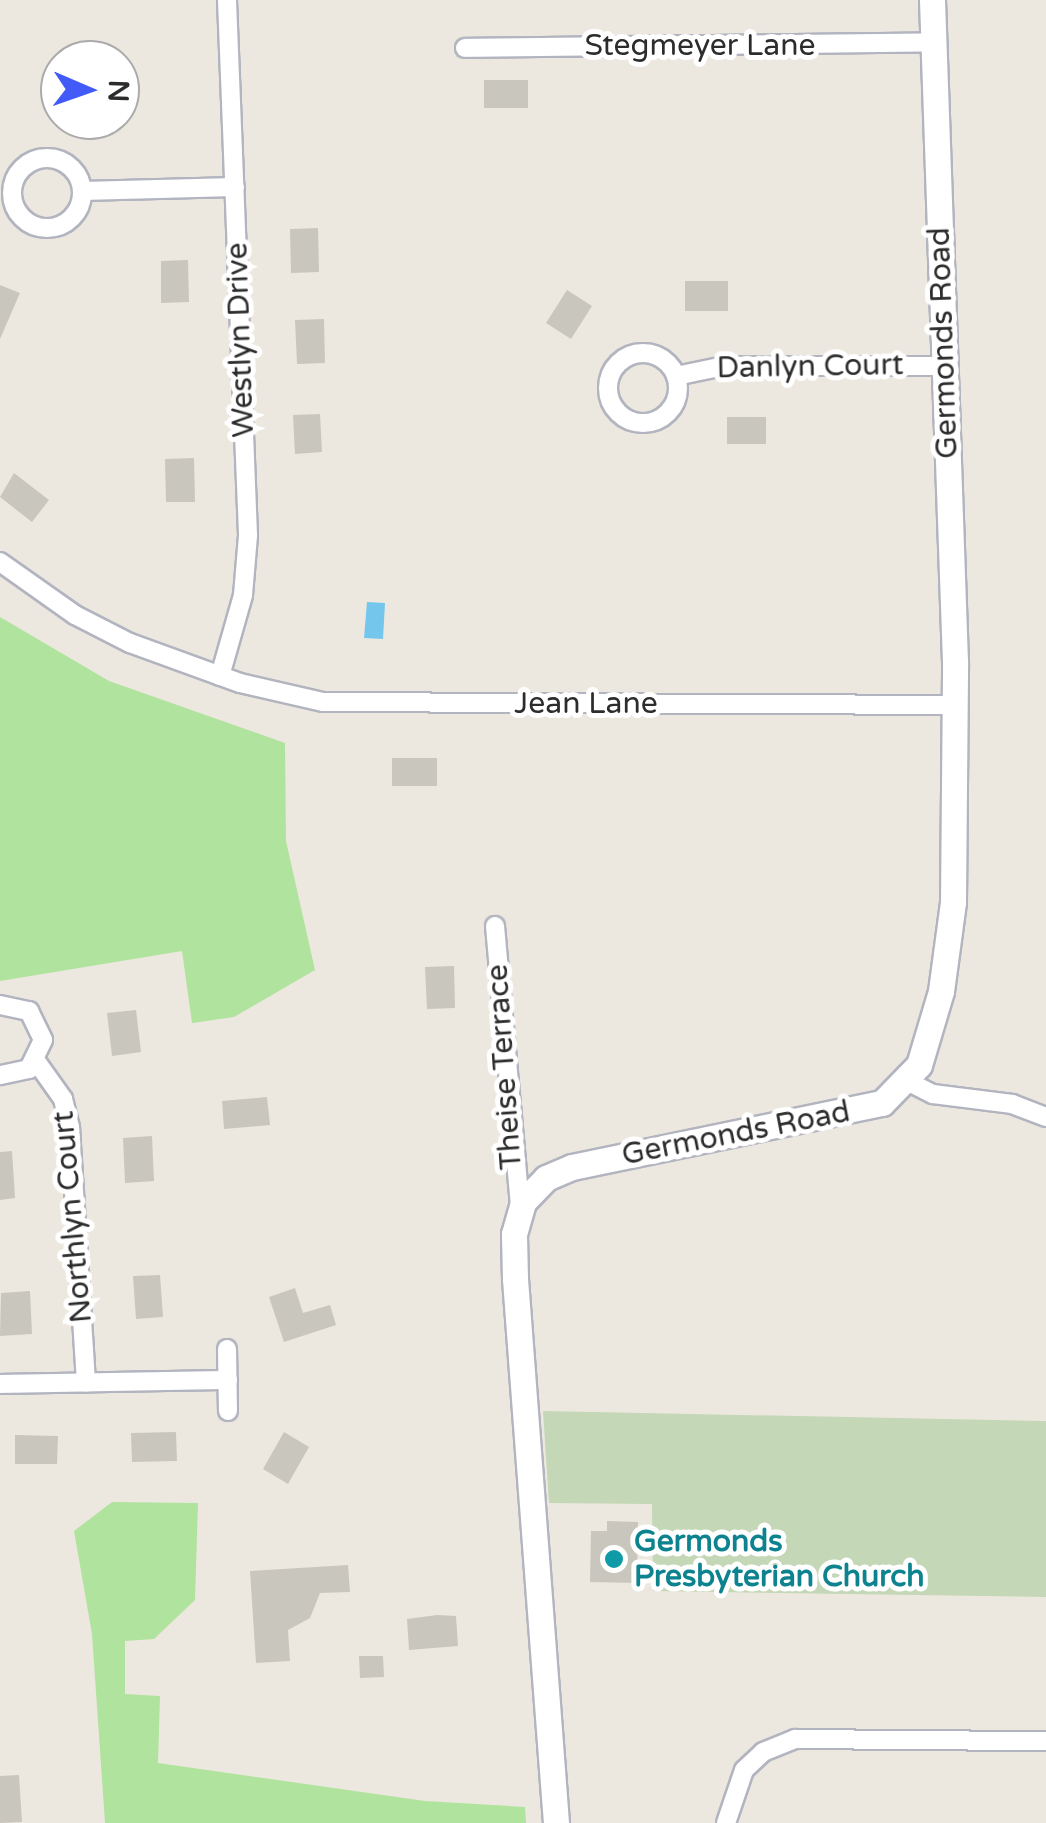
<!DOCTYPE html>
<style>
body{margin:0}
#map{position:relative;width:1046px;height:1823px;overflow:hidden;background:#ede8df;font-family:"Varela Round",sans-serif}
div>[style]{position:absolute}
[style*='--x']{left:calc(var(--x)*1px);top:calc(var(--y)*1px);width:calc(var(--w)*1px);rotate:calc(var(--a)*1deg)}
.green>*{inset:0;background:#b0e39d}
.cemetery>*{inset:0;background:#c4d7b6}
.water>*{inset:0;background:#74c6ed}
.building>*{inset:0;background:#c9c6bd}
.roads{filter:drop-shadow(2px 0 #b2b4bf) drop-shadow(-2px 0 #b2b4bf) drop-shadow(0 2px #b2b4bf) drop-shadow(0 -2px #b2b4bf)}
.street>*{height:18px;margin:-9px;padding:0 9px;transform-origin:9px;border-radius:9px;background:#fff}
.street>.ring{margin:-9px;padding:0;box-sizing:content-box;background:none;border:18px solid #fff;border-radius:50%}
.secondary>*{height:25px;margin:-12.5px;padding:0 12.5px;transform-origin:12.5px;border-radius:12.5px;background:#fff}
.dots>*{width:28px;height:28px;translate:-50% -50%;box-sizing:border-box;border:5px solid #fff;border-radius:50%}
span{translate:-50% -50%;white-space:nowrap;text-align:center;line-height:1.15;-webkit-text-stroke:10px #fff;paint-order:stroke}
.street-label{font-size:30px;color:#2c2c2c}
.culture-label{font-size:30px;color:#0d838f;font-weight:700}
.left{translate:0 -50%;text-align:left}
.north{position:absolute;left:40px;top:40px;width:100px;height:100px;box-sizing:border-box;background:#fff;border:2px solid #ababab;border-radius:50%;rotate:92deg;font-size:28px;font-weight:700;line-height:40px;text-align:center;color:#2c2c2c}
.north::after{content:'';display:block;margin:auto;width:35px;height:45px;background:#425af7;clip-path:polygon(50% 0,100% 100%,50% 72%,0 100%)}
</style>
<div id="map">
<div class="green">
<i style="clip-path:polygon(0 617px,109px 681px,285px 743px,286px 841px,315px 970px,234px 1017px,192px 1023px,182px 951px,0 981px)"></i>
<i style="clip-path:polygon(112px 1502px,198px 1503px,195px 1600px,154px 1639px,125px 1641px,125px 1694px,160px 1696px,158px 1763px,425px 1801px,525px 1807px,526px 1823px,105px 1823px,92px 1634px,74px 1531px)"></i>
</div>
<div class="cemetery">
<i style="clip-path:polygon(543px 1411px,1046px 1421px,1046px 1597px,653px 1591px,652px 1504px,549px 1503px)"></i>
</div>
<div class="water">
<i style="clip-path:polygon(367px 602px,385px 603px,383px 639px,364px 638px)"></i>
</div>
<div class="building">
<i style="clip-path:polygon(484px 80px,528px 80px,528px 108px,484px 108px)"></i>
<i style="clip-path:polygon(318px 228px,319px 272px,291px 273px,290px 229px)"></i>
<i style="clip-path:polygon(188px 260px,189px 302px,161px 303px,161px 261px)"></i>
<i style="clip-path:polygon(685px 281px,728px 281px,728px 311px,685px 311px)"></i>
<i style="clip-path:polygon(0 285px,20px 293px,0 339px)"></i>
<i style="clip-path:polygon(567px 290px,592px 306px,571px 339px,546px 323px)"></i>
<i style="clip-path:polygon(324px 319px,325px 363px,297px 364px,295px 320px)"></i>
<i style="clip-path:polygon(320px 414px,322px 452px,295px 454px,293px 415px)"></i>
<i style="clip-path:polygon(727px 417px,766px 417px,766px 444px,727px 444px)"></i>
<i style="clip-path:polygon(194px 458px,195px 502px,166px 502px,165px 459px)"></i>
<i style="clip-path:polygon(14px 473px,49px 500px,32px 522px,0 497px)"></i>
<i style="clip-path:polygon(392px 758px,437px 758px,437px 786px,392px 786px)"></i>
<i style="clip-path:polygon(454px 966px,455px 1008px,427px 1009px,425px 967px)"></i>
<i style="clip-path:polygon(136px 1010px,141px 1052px,112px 1056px,107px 1013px)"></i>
<i style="clip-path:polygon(267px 1097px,270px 1125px,224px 1129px,222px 1101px)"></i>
<i style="clip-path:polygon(152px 1136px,154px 1181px,125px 1183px,123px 1138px)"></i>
<i style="clip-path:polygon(12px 1151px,15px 1198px,0 1200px,0 1152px)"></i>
<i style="clip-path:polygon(160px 1275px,163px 1317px,136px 1319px,133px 1276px)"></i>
<i style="clip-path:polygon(295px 1288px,303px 1313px,330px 1305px,336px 1325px,284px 1342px,269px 1297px)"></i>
<i style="clip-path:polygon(30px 1291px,32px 1334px,0 1336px,1px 1293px)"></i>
<i style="clip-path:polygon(176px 1432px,177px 1461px,132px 1462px,131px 1433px)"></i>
<i style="clip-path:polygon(284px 1432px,309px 1447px,288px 1484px,263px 1469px)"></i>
<i style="clip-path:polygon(15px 1435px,58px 1436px,57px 1464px,15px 1464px)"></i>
<i style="clip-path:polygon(607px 1521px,638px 1522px,637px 1583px,590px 1582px,591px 1531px,607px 1531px)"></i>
<i style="clip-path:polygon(348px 1565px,350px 1592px,320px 1593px,310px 1618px,288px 1630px,290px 1661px,256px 1663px,250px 1571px)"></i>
<i style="clip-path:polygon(437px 1615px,456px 1616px,458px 1646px,409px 1650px,407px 1619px)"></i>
<i style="clip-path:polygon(359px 1656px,383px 1656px,384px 1677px,360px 1678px)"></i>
<i style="clip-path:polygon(19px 1775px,22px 1822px,0 1823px,0 1776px)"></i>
</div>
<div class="roads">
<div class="street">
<i style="--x:465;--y:48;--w:469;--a:-0.7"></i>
<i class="ring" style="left:12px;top:158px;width:52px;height:52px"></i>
<i style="--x:82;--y:191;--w:153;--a:-1.5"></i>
<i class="ring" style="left:608px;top:353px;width:52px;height:52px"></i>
<i style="--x:676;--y:376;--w:49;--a:-11.8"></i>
<i style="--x:724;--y:366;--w:221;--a:0"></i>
<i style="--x:0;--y:562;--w:92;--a:35.2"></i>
<i style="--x:75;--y:615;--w:62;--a:27"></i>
<i style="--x:130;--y:643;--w:117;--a:20"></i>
<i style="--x:240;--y:683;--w:85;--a:12.9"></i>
<i style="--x:323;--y:702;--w:632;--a:0.27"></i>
<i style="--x:220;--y:676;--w:84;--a:-74.1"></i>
<i style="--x:243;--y:595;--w:60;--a:-85.2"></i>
<i style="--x:248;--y:535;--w:535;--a:-92.25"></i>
<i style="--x:495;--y:926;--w:282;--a:84.9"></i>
<i style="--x:0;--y:1005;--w:30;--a:12"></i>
<i style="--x:29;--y:1011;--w:32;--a:64"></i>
<i style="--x:43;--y:1040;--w:32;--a:116"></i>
<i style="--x:29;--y:1069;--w:30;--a:168"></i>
<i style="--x:36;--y:1061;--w:47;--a:54.6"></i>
<i style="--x:63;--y:1099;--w:30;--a:76"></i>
<i style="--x:70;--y:1128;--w:255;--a:86.4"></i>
<i style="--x:909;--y:1082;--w:27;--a:27"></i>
<i style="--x:933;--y:1094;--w:80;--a:7.2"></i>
<i style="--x:1012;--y:1104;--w:36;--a:21"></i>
<i style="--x:227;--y:1349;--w:62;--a:89.1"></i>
<i style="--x:0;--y:1384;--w:228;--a:-1"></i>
<i style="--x:726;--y:1823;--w:56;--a:-71.2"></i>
<i style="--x:744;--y:1770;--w:26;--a:-43"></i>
<i style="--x:763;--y:1752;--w:35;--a:-22"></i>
<i style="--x:795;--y:1739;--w:251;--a:0.5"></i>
</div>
<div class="secondary">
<i style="--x:556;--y:1823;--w:546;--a:-94.31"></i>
<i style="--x:515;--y:1279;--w:45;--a:-91.3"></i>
<i style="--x:514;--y:1234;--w:33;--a:-74"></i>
<i style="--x:523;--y:1202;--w:33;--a:-46"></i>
<i style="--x:546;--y:1178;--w:28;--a:-23"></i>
<i style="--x:572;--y:1167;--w:317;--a:-11.7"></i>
<i style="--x:882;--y:1103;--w:53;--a:-45.8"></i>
<i style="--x:919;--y:1065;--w:77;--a:-73.4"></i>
<i style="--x:941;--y:991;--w:90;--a:-82.3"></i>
<i style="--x:953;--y:902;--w:240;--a:-89.5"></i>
<i style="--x:955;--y:662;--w:662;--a:-91.99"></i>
</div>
</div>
<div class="dots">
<i style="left:614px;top:1559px;background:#0f9aa8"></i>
</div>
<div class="street-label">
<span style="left:700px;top:46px">Stegmeyer Lane</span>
<span style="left:241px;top:340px;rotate:-92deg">Westlyn Drive</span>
<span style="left:944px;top:343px;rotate:-92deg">Germonds Road</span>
<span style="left:810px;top:367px;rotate:-1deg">Danlyn Court</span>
<span style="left:586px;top:704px">Jean Lane</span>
<span style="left:505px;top:1067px;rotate:-94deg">Theise Terrace</span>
<span style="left:736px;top:1134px;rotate:-11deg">Germonds Road</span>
<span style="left:73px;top:1217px;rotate:-95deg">Northlyn Court</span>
</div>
<div class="culture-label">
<span class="left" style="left:634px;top:1559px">Germonds<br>Presbyterian Church</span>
</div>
<div class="north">N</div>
</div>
